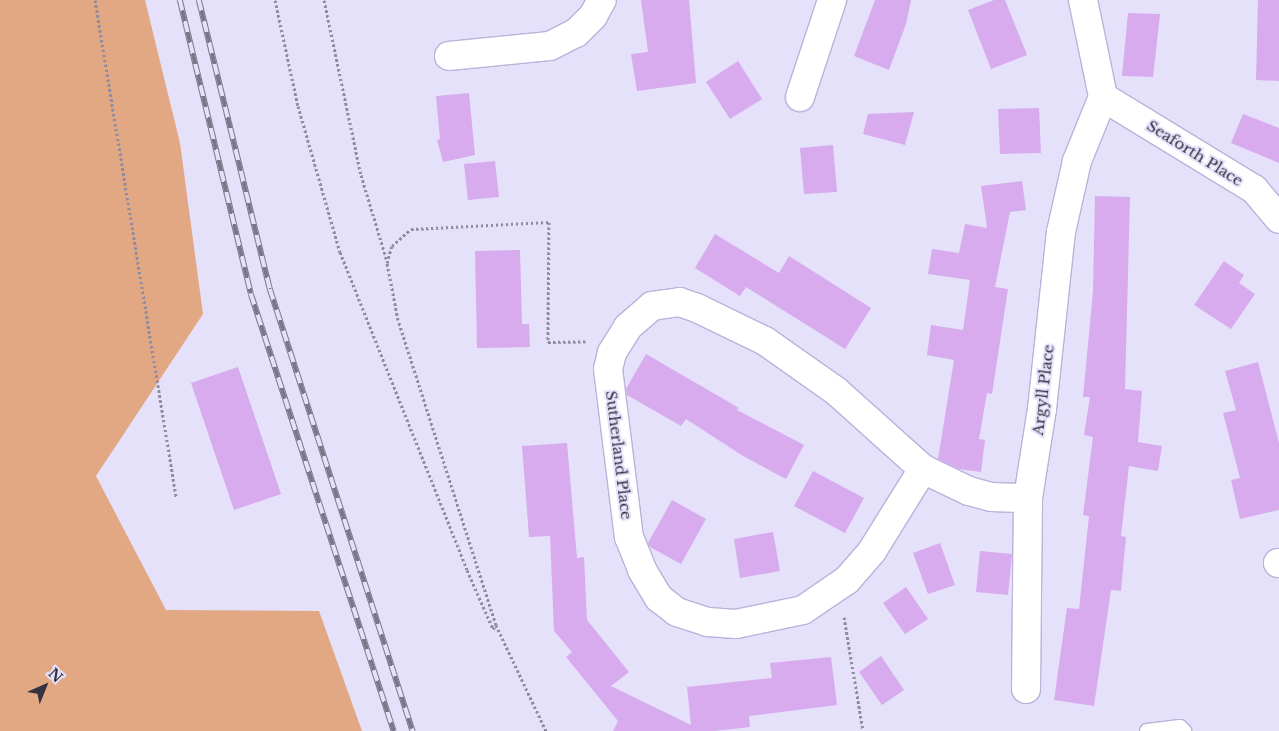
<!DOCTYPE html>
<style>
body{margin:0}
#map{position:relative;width:1279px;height:731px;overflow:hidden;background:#e5e1fa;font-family:"Libre Baskerville",serif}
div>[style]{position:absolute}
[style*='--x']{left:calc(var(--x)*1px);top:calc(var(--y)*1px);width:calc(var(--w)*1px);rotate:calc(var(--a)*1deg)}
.green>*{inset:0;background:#e1a883}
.building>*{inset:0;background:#d7abee}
.path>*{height:3px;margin-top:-1.5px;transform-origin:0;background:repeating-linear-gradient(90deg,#8f8ba0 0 2.5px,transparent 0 5px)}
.roads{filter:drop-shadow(1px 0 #bab2da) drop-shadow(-1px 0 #bab2da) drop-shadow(0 1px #bab2da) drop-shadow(0 -1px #bab2da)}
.lane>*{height:14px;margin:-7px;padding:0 7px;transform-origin:7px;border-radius:7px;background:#fff}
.street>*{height:28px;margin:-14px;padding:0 14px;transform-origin:14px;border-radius:14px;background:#fff}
.rail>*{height:5.5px;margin-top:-2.75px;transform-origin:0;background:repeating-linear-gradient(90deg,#e5e1fa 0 11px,#7b778b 0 22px);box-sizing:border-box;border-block:1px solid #7b778b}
span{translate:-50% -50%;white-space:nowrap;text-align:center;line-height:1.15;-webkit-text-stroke:4px #e5e1fa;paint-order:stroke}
.street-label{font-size:15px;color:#353242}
.north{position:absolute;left:20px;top:661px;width:50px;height:50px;-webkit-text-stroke:4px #e5e1fa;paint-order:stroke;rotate:44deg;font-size:14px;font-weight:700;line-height:20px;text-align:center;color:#353242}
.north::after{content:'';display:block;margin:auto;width:18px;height:22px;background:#353242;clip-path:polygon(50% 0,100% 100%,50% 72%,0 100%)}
</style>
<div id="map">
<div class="green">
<i style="clip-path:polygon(0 0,145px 0,180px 143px,203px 314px,96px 476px,166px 610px,319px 611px,362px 731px,0 731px)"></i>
</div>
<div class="building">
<i style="clip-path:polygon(641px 0,689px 0,696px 83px,637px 91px,631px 54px,648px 52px)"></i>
<i style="clip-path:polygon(875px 0,911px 0,906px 24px,889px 70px,854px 56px)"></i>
<i style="clip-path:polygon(994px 0,1005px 0,1027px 55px,991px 69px,968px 10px)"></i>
<i style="clip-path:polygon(1258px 0,1279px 0,1279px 81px,1256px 80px)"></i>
<i style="clip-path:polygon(1128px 13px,1160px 14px,1153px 77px,1122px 76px)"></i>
<i style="clip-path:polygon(738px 61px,762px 99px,730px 119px,706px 82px)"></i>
<i style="clip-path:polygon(469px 93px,475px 155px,443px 162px,437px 140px,440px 139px,436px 96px)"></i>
<i style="clip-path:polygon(1039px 108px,1041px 153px,1000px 154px,998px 109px)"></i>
<i style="clip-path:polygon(914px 112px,905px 145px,863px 134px,868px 114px)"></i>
<i style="clip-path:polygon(1243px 114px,1279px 128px,1279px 163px,1231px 143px)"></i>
<i style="clip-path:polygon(833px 145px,837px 192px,804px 194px,800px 148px)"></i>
<i style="clip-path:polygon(495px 161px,499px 197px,468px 200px,464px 164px)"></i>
<i style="clip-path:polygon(1022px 181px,1026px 210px,1010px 212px,995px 287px,1008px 289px,992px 394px,987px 393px,979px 439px,985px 440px,981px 472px,959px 469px,938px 459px,954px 360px,927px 355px,931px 325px,963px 330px,970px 280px,928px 274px,932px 249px,959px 253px,965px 224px,987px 228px,981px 186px)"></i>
<i style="clip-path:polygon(1095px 196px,1130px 197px,1125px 389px,1142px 391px,1138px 442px,1162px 446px,1158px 471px,1129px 466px,1121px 536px,1126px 537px,1121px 591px,1111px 590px,1094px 706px,1054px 700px,1067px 608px,1079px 609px,1089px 516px,1083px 515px,1093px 437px,1084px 435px,1090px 397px,1083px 397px,1093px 291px)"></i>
<i style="clip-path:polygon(715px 234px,779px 273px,789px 256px,871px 308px,845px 349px,746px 287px,740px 296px,695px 268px)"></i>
<i style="clip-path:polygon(520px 250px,522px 324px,529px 324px,530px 347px,477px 348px,475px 251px)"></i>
<i style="clip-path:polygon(1224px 261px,1244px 275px,1239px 283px,1255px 294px,1231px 329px,1194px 305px)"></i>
<i style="clip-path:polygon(646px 354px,739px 408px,737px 410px,804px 445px,786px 479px,743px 456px,686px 419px,681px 426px,627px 395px,626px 389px)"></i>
<i style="clip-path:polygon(1258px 362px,1279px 443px,1279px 510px,1240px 519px,1231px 480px,1240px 478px,1223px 413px,1236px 410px,1225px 371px)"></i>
<i style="clip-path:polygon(238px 367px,281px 494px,234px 510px,191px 383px)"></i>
<i style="clip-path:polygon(567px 443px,577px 558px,584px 557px,587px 620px,629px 672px,611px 686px,691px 725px,687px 687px,772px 678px,770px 663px,831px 657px,837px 705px,749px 716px,750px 727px,714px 731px,613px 731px,618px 721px,566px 657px,572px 652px,554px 631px,550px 536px,529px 537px,522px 446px)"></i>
<i style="clip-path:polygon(813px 471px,864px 498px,845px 533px,794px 506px)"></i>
<i style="clip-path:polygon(672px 500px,706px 519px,681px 564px,650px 547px,648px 543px)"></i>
<i style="clip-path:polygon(773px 532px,780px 571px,740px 578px,734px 539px)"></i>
<i style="clip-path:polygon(940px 543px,955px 585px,928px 594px,913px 553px)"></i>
<i style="clip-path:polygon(980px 551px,1012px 554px,1008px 595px,976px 592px)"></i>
<i style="clip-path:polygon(906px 587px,928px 619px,905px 634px,883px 603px)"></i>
<i style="clip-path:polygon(881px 656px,904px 690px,882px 705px,859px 672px)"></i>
</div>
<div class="path">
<i style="--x:95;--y:0;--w:503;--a:80.73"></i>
<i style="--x:275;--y:0;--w:108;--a:77.8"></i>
<i style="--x:298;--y:106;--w:152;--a:74"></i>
<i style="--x:340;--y:252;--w:342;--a:68.2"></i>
<i style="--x:467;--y:570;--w:64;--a:66.2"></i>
<i style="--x:493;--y:629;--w:5;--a:-53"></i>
<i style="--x:324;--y:0;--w:179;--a:78.1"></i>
<i style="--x:361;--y:175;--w:90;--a:73.2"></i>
<i style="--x:844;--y:617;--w:116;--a:80.5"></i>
<i style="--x:546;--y:731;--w:117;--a:-115.3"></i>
<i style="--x:496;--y:625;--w:320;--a:-107.8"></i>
<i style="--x:398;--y:320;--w:58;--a:-100.9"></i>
<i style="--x:387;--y:263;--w:18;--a:-74"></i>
<i style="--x:392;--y:246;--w:25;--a:-42"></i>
<i style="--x:411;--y:229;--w:138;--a:-2.9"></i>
<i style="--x:549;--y:222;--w:120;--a:90.5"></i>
<i style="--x:548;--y:342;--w:39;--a:-1"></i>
</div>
<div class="roads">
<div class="lane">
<i style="--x:1147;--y:731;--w:33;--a:-7"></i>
<i style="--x:1180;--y:727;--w:6;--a:45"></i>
</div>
<div class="street">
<i style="--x:1083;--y:0;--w:99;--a:78.3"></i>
<i style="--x:449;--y:56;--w:101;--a:-5.7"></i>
<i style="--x:550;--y:46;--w:29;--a:-27"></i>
<i style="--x:576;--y:33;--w:24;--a:-45"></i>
<i style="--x:593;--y:16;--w:18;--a:-61"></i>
<i style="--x:800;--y:97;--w:102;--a:-71.7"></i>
<i style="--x:1103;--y:97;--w:177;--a:31.4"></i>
<i style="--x:1254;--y:189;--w:39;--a:50"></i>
<i style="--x:923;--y:469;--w:117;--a:-138.1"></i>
<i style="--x:836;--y:391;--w:87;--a:-144.8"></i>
<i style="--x:765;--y:341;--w:76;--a:-154.1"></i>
<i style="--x:697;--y:308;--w:18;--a:-161"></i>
<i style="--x:680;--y:302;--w:28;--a:172"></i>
<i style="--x:652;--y:306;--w:32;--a:139"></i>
<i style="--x:628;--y:327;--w:31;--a:122"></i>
<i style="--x:612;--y:353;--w:16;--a:104"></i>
<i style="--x:608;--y:369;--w:169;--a:82.9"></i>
<i style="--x:629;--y:537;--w:35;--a:68"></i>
<i style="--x:642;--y:570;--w:33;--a:59"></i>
<i style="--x:659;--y:598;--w:23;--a:38"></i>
<i style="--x:677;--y:612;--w:33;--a:18"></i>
<i style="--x:708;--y:622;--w:28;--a:4"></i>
<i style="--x:736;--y:624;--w:68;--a:-11.8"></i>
<i style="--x:803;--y:610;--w:53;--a:-34.3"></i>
<i style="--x:847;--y:580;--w:38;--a:-49"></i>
<i style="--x:872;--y:551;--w:97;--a:-58.1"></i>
<i style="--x:923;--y:469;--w:51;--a:25.6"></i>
<i style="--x:969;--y:491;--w:23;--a:15"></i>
<i style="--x:991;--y:497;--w:37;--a:2"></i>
<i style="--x:1278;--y:563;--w:1;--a:0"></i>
<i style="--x:1026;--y:689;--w:191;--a:-89.4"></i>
<i style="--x:1028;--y:498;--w:90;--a:-81.1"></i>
<i style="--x:1042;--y:409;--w:178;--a:-83.9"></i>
<i style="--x:1061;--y:232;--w:73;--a:-77.3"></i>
<i style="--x:1077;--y:161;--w:69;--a:-67.9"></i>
</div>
</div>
<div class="rail">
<i style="--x:180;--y:0;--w:302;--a:76.4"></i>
<i style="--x:251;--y:294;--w:460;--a:71.9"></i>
<i style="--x:199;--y:0;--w:298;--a:76.2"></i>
<i style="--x:270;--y:289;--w:465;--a:72.1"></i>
</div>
<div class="street-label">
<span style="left:1195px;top:153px;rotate:32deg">Seaforth Place</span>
<span style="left:1043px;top:390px;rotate:-83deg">Argyll Place</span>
<span style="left:619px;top:455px;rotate:83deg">Sutherland Place</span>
</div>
<div class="north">N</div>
</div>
